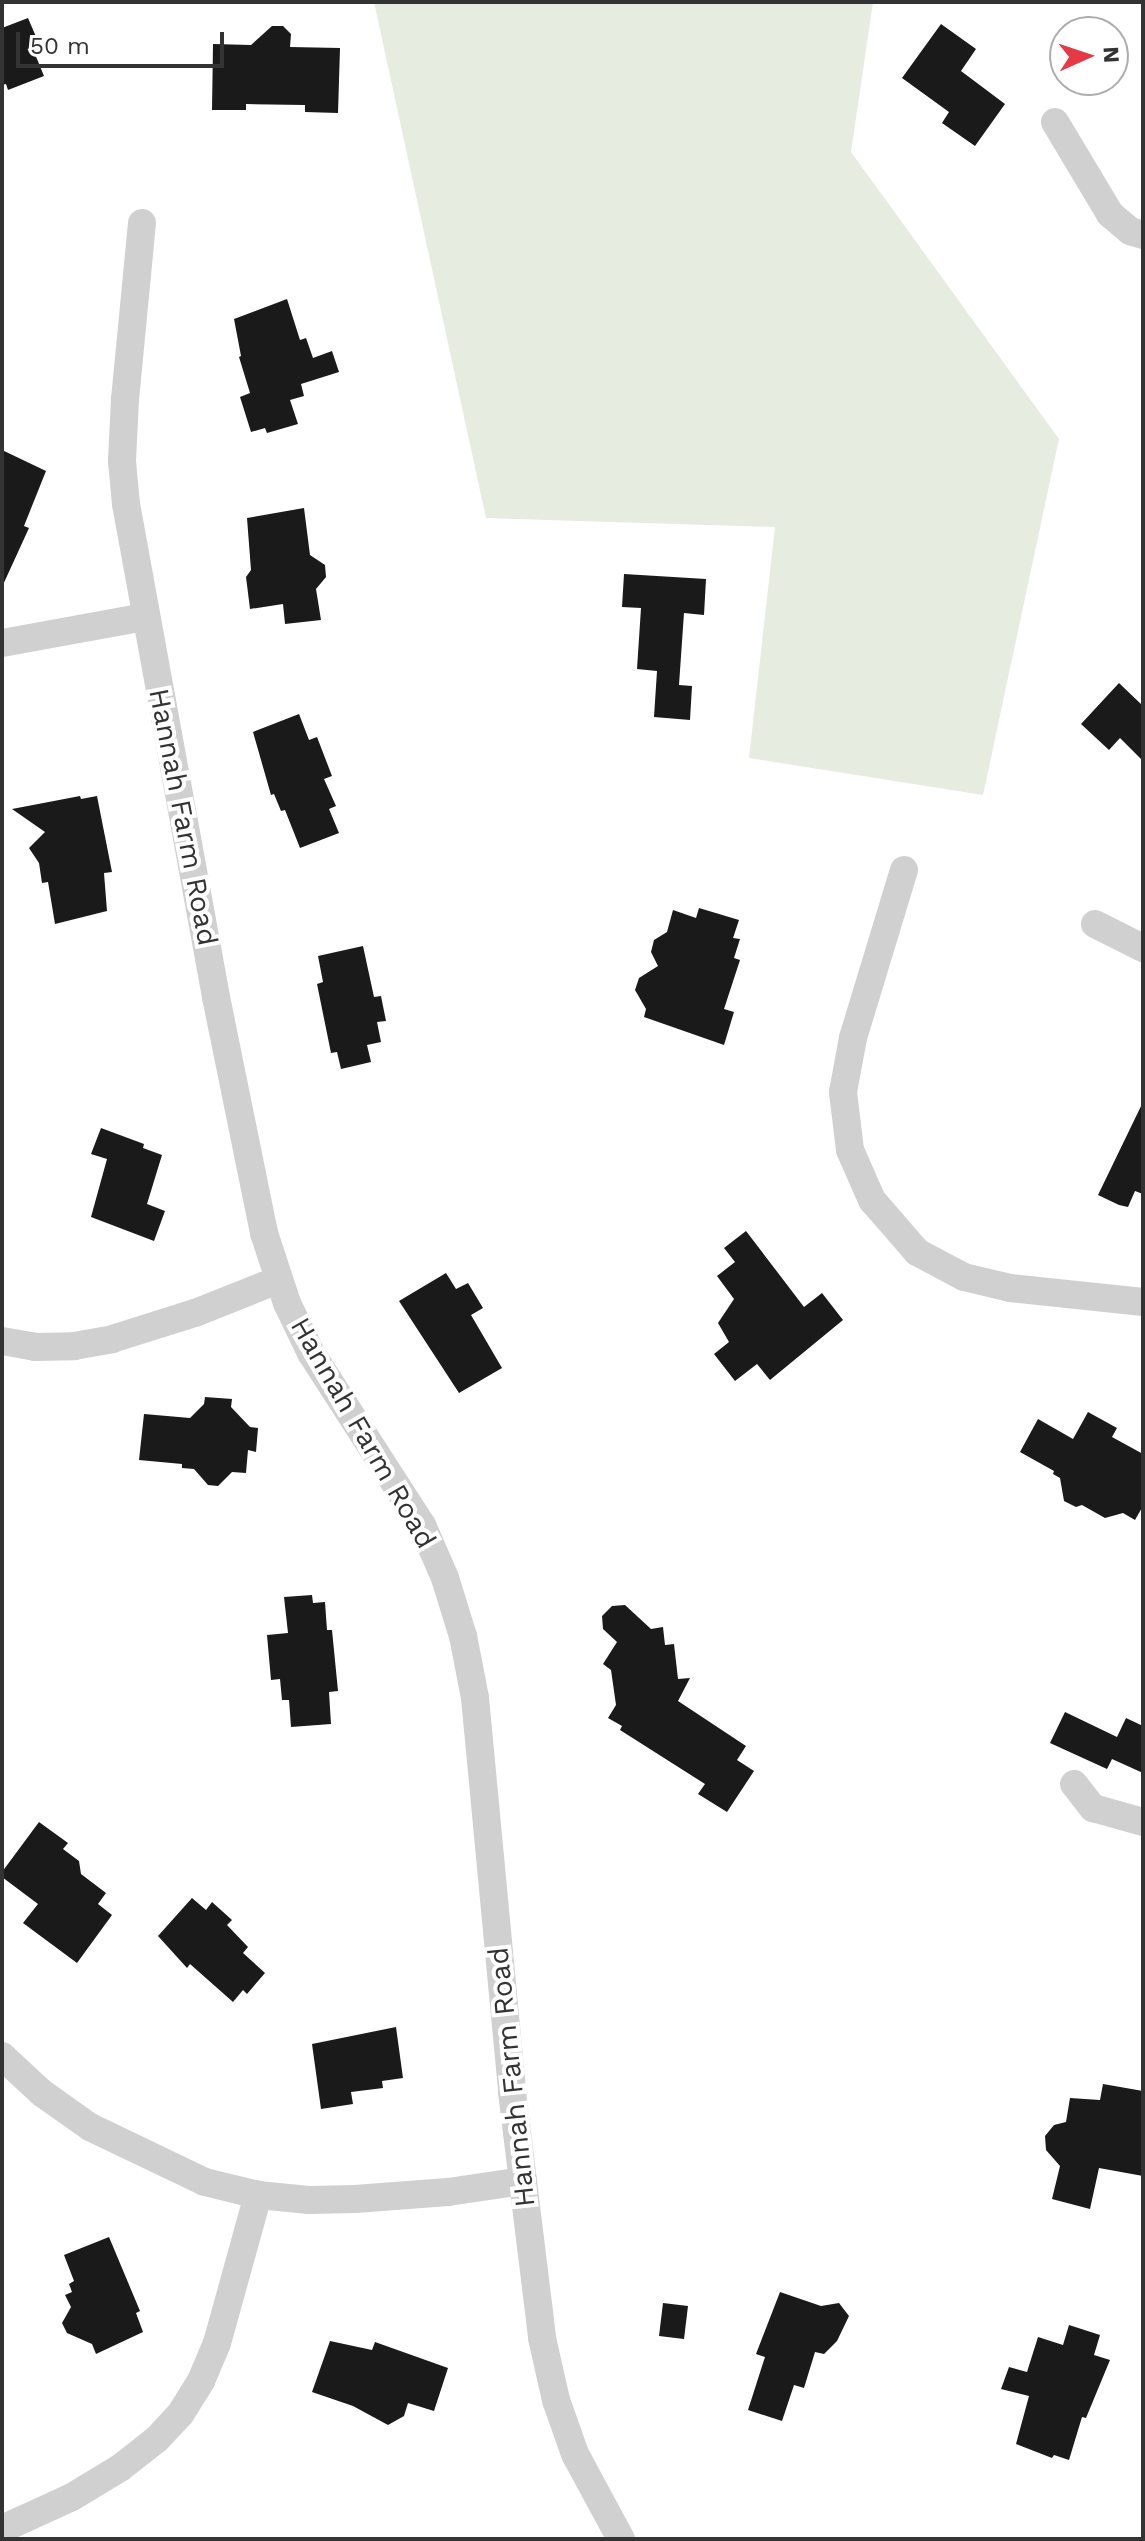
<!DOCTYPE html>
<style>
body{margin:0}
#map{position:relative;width:1145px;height:2541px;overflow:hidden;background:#fff;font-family:"Work Sans",sans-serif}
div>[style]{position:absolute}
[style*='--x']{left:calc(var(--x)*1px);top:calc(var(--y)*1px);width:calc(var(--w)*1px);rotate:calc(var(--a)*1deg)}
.green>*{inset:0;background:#e6ecdf}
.building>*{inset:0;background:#1a1a1a}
.minor>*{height:28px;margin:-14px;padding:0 14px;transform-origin:14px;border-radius:14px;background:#d0d0d0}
span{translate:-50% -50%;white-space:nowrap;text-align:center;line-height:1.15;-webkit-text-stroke:8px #fff;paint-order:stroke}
.street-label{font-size:28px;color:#333}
.frame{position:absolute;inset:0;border:4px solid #333;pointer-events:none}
.north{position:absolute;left:1049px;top:16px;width:80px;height:80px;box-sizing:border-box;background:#fff;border:2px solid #adadad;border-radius:50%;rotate:87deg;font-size:22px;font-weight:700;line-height:32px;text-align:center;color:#333}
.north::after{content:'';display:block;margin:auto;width:28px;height:36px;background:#e63946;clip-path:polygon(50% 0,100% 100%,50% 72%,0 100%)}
.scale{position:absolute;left:16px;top:32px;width:208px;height:36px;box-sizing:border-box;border:4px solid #333;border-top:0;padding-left:10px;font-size:24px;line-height:28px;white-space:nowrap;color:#333;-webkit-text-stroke:6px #fff;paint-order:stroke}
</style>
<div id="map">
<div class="green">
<i style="clip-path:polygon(374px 2px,873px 2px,851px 152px,1059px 439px,983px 795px,749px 758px,775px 527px,486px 518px)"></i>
</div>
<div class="building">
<i style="clip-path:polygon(28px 18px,37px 39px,30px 42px,44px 76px,8px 90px,6px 84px,2px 85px,2px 28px)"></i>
<i style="clip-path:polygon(941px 24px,976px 49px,961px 71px,1005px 104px,975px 146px,942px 123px,949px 112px,902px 78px)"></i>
<i style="clip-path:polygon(272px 26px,283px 26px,291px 34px,290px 47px,340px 48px,338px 113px,305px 112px,305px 105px,246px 104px,246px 110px,212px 110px,213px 44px,251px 45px)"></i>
<i style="clip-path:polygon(287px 299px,300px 340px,306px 338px,313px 358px,332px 351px,339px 372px,301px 384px,304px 396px,290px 400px,298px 424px,267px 433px,265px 428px,251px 432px,240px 397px,250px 393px,239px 357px,241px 356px,234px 319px)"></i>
<i style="clip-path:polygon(2px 450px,46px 471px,24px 526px,29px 528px,2px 587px)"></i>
<i style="clip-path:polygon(304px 508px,310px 555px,325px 565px,326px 577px,316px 589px,321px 620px,285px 624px,283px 604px,250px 609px,246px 577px,251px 570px,247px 518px)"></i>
<i style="clip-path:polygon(624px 574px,706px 579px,704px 615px,684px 613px,679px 685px,692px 686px,690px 720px,654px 717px,657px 671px,637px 669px,641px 608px,622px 607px)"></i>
<i style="clip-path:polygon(1119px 683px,1143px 706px,1143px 761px,1120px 738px,1109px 750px,1081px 724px)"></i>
<i style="clip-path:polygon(299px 714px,309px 740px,317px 737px,332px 776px,324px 779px,336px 806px,329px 809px,339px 833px,300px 848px,285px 810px,281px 811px,274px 794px,271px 795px,253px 732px)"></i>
<i style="clip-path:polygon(80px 796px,81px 799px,97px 796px,112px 872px,104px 873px,107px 911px,55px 924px,48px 882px,42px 883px,39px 863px,29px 848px,45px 832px,12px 809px)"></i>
<i style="clip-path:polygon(699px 908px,739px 920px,733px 938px,740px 939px,734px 958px,740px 960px,724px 1009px,734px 1012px,724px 1045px,644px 1017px,646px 1009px,635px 990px,639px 978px,658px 966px,651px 952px,654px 940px,667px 932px,673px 910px,696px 918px)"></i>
<i style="clip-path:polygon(363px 946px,374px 997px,381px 996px,386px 1021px,377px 1022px,381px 1042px,367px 1045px,371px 1062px,341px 1069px,337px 1052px,331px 1053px,317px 984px,323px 982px,318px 956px)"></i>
<i style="clip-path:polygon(1143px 1102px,1143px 1194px,1135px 1191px,1128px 1207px,1119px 1205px,1098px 1195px)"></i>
<i style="clip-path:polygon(101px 1128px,144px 1144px,143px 1148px,162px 1155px,147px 1204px,165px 1211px,154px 1241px,91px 1217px,107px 1159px,91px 1154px)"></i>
<i style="clip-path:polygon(746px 1231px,804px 1307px,822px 1293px,843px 1320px,770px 1380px,757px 1364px,735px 1381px,714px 1354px,729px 1342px,718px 1323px,734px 1299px,717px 1276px,735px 1262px,724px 1248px)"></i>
<i style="clip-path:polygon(446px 1273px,456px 1289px,468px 1283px,483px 1308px,471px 1315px,502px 1368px,459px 1393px,399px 1301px)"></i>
<i style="clip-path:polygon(205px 1397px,232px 1399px,231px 1407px,250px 1427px,258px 1428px,256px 1452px,248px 1450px,246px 1473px,232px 1472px,218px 1486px,208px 1485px,194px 1469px,182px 1468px,182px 1464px,139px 1460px,144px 1414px,190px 1418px,204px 1404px)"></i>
<i style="clip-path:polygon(1088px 1412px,1117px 1428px,1112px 1437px,1143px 1454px,1143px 1506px,1135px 1520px,1123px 1513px,1105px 1518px,1082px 1505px,1076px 1507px,1064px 1501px,1060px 1478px,1053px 1474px,1054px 1471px,1020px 1452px,1038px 1419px,1073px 1439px)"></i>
<i style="clip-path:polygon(312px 1595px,313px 1603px,325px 1602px,327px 1630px,332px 1630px,338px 1691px,329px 1692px,331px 1724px,291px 1727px,289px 1700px,282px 1700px,280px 1679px,271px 1680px,267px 1635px,288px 1633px,284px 1597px)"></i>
<i style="clip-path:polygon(625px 1605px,651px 1629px,663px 1627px,665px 1645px,674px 1644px,678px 1679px,690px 1678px,678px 1701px,746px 1746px,737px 1760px,754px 1771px,727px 1812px,698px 1794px,705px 1784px,620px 1730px,622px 1726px,608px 1718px,616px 1705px,611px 1670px,603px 1664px,617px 1642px,603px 1629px,602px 1616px,612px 1606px)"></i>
<i style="clip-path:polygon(1065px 1712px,1117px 1737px,1126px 1718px,1143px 1726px,1143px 1773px,1112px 1759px,1107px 1769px,1050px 1743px)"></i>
<i style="clip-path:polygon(39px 1822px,68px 1843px,63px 1849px,79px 1861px,81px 1874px,106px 1893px,98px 1904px,112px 1915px,77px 1963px,23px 1923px,38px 1904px,2px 1877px,2px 1872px)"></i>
<i style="clip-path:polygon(192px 1898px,206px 1910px,212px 1902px,232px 1920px,227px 1925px,248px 1947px,243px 1953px,265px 1973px,247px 1994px,243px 1990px,233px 2002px,190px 1964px,187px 1968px,158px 1936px)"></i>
<i style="clip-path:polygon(396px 2027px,403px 2078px,382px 2081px,383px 2088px,351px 2092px,353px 2104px,321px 2109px,312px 2044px)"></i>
<i style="clip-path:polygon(1103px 2084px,1143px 2091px,1143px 2176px,1099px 2168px,1090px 2209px,1052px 2199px,1060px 2166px,1046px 2150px,1045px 2136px,1054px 2125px,1066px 2122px,1070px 2098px,1100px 2100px)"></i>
<i style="clip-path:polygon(109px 2237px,140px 2311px,136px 2313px,143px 2332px,96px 2354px,92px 2344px,67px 2333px,62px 2323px,71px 2307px,65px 2295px,72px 2292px,69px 2284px,74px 2281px,64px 2255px)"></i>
<i style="clip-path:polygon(780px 2292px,821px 2306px,839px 2303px,849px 2316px,837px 2341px,824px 2354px,815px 2352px,804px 2388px,794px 2385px,782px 2421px,748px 2410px,765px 2357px,756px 2354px)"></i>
<i style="clip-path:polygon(663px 2303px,688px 2306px,684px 2339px,659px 2336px)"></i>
<i style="clip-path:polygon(1069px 2325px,1100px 2335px,1094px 2355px,1110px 2360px,1086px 2418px,1082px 2417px,1069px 2460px,1054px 2455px,1052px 2458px,1016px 2444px,1029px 2396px,1001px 2389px,1009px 2367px,1027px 2372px,1038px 2337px,1063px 2345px)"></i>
<i style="clip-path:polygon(330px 2341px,372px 2350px,375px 2342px,448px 2368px,434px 2411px,408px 2403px,404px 2416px,388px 2425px,353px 2406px,312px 2392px)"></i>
</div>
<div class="minor">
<i style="--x:1055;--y:122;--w:107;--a:59.1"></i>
<i style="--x:1110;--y:214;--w:26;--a:40"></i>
<i style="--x:1130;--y:231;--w:14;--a:17"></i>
<i style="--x:142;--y:223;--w:177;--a:95.5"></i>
<i style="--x:125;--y:399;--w:62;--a:92.8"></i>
<i style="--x:122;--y:461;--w:43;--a:84.7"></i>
<i style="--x:126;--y:504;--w:501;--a:79.65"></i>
<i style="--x:216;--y:997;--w:241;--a:78.5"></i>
<i style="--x:264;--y:1233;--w:74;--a:71.8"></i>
<i style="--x:287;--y:1303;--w:55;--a:64.4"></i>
<i style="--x:311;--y:1353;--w:205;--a:57.2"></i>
<i style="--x:422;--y:1525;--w:58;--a:66.5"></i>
<i style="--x:445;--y:1578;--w:61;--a:72.8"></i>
<i style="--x:463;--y:1636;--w:63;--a:79"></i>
<i style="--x:475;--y:1698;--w:396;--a:84.6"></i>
<i style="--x:512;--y:2092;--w:248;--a:83"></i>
<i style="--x:542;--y:2338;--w:64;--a:77.3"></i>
<i style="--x:556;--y:2400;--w:57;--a:70.6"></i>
<i style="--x:575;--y:2454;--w:97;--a:61.6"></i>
<i style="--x:2;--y:643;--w:145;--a:-10.3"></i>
<i style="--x:904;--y:870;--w:176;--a:106.9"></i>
<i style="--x:853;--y:1038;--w:55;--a:100.5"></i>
<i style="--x:843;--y:1092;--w:58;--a:83.1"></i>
<i style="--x:850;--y:1150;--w:55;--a:66.3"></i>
<i style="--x:872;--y:1200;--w:69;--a:49.1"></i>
<i style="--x:917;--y:1252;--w:53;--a:28"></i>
<i style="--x:964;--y:1277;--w:47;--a:13.4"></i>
<i style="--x:1010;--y:1288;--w:134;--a:6"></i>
<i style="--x:1095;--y:924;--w:54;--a:26.6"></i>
<i style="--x:2;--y:1341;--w:34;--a:10"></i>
<i style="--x:35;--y:1347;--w:39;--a:-1"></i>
<i style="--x:74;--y:1346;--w:39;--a:-10"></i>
<i style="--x:112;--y:1339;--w:87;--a:-17.4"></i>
<i style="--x:195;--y:1313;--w:89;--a:-21.7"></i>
<i style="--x:1074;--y:1784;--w:31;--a:52"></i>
<i style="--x:1093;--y:1808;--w:52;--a:15.6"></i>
<i style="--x:2;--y:2056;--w:54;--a:42.8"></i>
<i style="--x:42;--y:2093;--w:59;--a:35.3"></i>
<i style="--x:90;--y:2127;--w:127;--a:25.6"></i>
<i style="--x:205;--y:2182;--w:55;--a:13.8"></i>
<i style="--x:258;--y:2195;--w:51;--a:5.6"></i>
<i style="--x:309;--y:2200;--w:46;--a:-1.2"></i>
<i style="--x:355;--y:2199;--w:93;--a:-4.3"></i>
<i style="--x:448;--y:2192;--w:76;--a:-8.3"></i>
<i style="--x:2;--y:2529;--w:77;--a:-24.6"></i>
<i style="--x:72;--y:2497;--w:56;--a:-31.1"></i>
<i style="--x:120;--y:2468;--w:47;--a:-38.1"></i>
<i style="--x:157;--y:2439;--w:35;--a:-47"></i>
<i style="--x:181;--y:2413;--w:38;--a:-58"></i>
<i style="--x:201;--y:2381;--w:41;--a:-67.2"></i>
<i style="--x:217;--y:2343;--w:154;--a:-74.5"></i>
</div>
<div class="street-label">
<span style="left:183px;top:817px;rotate:79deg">Hannah Farm Road</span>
<span style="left:363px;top:1433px;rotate:60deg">Hannah Farm Road</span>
<span style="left:512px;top:2077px;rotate:-96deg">Hannah Farm Road</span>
</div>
<div class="frame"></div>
<div class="north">N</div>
<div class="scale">50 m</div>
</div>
